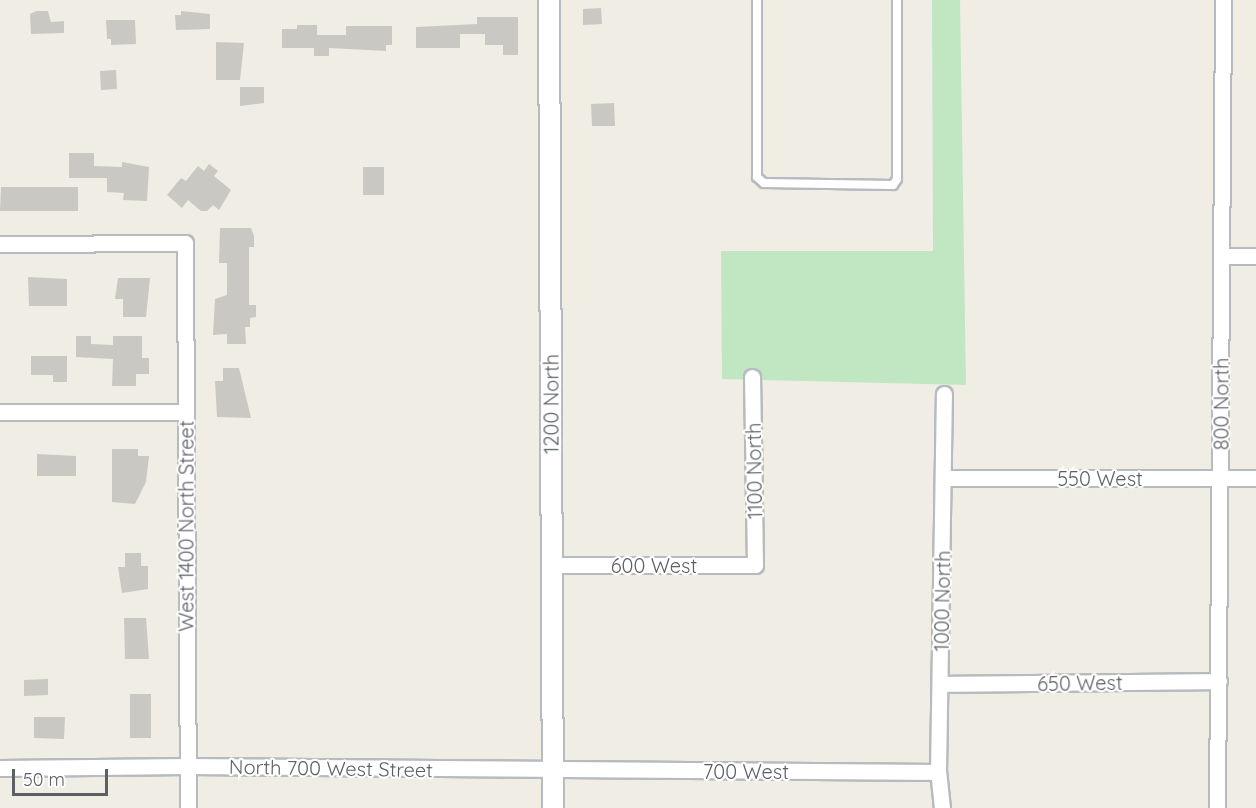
<!DOCTYPE html>
<style>
body{margin:0}
#map{position:relative;width:1256px;height:808px;overflow:hidden;background:#efede4;font-family:Quicksand,sans-serif}
div>[style]{position:absolute}
[style*='--x']{left:calc(var(--x)*1px);top:calc(var(--y)*1px);width:calc(var(--w)*1px);rotate:calc(var(--a)*1deg)}
.green>*{inset:0;background:#c1e7c2}
.building>*{inset:0;background:#cac8c2}
.roads{filter:drop-shadow(2px 0 #b7babe) drop-shadow(-2px 0 #b7babe) drop-shadow(0 2px #b7babe) drop-shadow(0 -2px #b7babe)}
.service>*{height:8px;margin:-4px;padding:0 4px;transform-origin:4px;border-radius:4px;background:#fff}
.minor>*{height:15px;margin:-7.5px;padding:0 7.5px;transform-origin:7.5px;border-radius:7.5px;background:#fff}
.tertiary>*{height:20px;margin:-10px;padding:0 10px;transform-origin:10px;border-radius:10px;background:#fff}
span{translate:-50% -50%;white-space:nowrap;text-align:center;line-height:1.15;-webkit-text-stroke:4.5px #fff;paint-order:stroke}
.street-label{font-size:20px;color:#5c6065}
.scale{position:absolute;left:12px;top:769px;width:96px;height:27px;box-sizing:border-box;border:3px solid #5c6065;border-top:0;padding-left:8px;font-size:18px;line-height:21px;white-space:nowrap;color:#5c6065;-webkit-text-stroke:4px #fff;paint-order:stroke}
</style>
<div id="map">
<div class="green">
<i style="clip-path:polygon(932px 0,960px 0,966px 385px,722px 379px,721px 251px,933px 251px)"></i>
</div>
<div class="building">
<i style="clip-path:polygon(601px 8px,602px 24px,583px 25px,583px 9px)"></i>
<i style="clip-path:polygon(37px 11px,48px 11px,51px 22px,64px 21px,64px 33px,31px 34px,30px 14px)"></i>
<i style="clip-path:polygon(181px 11px,210px 14px,210px 29px,176px 30px,175px 15px,181px 15px)"></i>
<i style="clip-path:polygon(477px 17px,518px 17px,518px 55px,503px 55px,503px 45px,485px 45px,485px 34px,460px 34px,460px 48px,416px 48px,416px 27px,477px 24px)"></i>
<i style="clip-path:polygon(106px 20px,135px 20px,136px 44px,111px 45px,111px 39px,107px 39px)"></i>
<i style="clip-path:polygon(297px 25px,317px 25px,317px 35px,346px 35px,346px 26px,392px 26px,392px 45px,386px 45px,386px 51px,329px 48px,329px 56px,314px 56px,314px 48px,282px 48px,282px 29px,297px 29px)"></i>
<i style="clip-path:polygon(216px 42px,244px 43px,240px 80px,216px 80px)"></i>
<i style="clip-path:polygon(116px 70px,117px 89px,101px 90px,100px 71px)"></i>
<i style="clip-path:polygon(240px 87px,264px 87px,264px 103px,240px 106px)"></i>
<i style="clip-path:polygon(614px 103px,615px 126px,592px 126px,591px 104px)"></i>
<i style="clip-path:polygon(69px 153px,94px 153px,94px 166px,122px 167px,122px 162px,149px 167px,147px 201px,123px 200px,124px 193px,107px 192px,107px 178px,69px 178px)"></i>
<i style="clip-path:polygon(209px 164px,218px 171px,214px 176px,231px 190px,219px 210px,213px 205px,207px 211px,201px 211px,188px 200px,182px 208px,167px 195px,181px 178px,186px 181px,198px 166px,204px 171px)"></i>
<i style="clip-path:polygon(363px 167px,384px 167px,384px 195px,363px 195px)"></i>
<i style="clip-path:polygon(1px 187px,78px 187px,78px 211px,0 211px)"></i>
<i style="clip-path:polygon(220px 228px,251px 228px,254px 236px,254px 247px,249px 247px,249px 305px,256px 305px,256px 317px,250px 318px,250px 327px,245px 327px,246px 344px,227px 344px,227px 334px,213px 335px,215px 299px,227px 295px,227px 263px,219px 263px)"></i>
<i style="clip-path:polygon(28px 277px,67px 279px,67px 306px,29px 306px)"></i>
<i style="clip-path:polygon(118px 278px,150px 278px,146px 317px,123px 317px,123px 299px,115px 299px)"></i>
<i style="clip-path:polygon(76px 336px,91px 336px,91px 344px,113px 345px,113px 336px,142px 336px,142px 358px,149px 358px,149px 374px,136px 374px,136px 386px,112px 386px,113px 359px,76px 357px)"></i>
<i style="clip-path:polygon(31px 356px,67px 356px,67px 382px,53px 382px,53px 375px,31px 375px)"></i>
<i style="clip-path:polygon(223px 368px,239px 368px,251px 418px,217px 417px,215px 381px,223px 381px)"></i>
<i style="clip-path:polygon(112px 449px,138px 449px,138px 456px,149px 456px,146px 482px,135px 504px,112px 502px)"></i>
<i style="clip-path:polygon(37px 454px,76px 456px,76px 476px,37px 476px)"></i>
<i style="clip-path:polygon(125px 553px,141px 553px,141px 566px,148px 566px,148px 589px,122px 593px,118px 567px,125px 567px)"></i>
<i style="clip-path:polygon(124px 618px,146px 618px,149px 659px,125px 659px)"></i>
<i style="clip-path:polygon(48px 679px,48px 695px,24px 696px,24px 680px)"></i>
<i style="clip-path:polygon(130px 694px,151px 694px,151px 738px,130px 738px)"></i>
<i style="clip-path:polygon(34px 717px,65px 717px,64px 739px,34px 738px)"></i>
</div>
<div class="roads">
<div class="service">
<i style="--x:757;--y:0;--w:177;--a:90"></i>
<i style="--x:757;--y:177;--w:9;--a:41"></i>
<i style="--x:764;--y:183;--w:129;--a:0.9"></i>
<i style="--x:893;--y:185;--w:7;--a:-56"></i>
<i style="--x:897;--y:179;--w:179;--a:-90"></i>
</div>
<div class="minor">
<i style="--x:0;--y:244;--w:185;--a:-0.3"></i>
<i style="--x:185;--y:243;--w:565;--a:89.7"></i>
<i style="--x:1222;--y:256;--w:34;--a:0"></i>
<i style="--x:0;--y:412;--w:186;--a:0"></i>
<i style="--x:944;--y:478;--w:312;--a:0"></i>
<i style="--x:552;--y:565;--w:203;--a:0"></i>
<i style="--x:755;--y:565;--w:188;--a:-90.9"></i>
<i style="--x:941;--y:684;--w:278;--a:-0.6"></i>
<i style="--x:0;--y:768;--w:187;--a:-0.6"></i>
<i style="--x:187;--y:766;--w:751;--a:0.46"></i>
<i style="--x:942;--y:808;--w:36;--a:-96"></i>
<i style="--x:938;--y:772;--w:378;--a:-89.1"></i>
<i style="--x:1217;--y:808;--w:808;--a:-89.57"></i>
</div>
<div class="tertiary">
<i style="--x:549;--y:0;--w:808;--a:89.72"></i>
</div>
</div>
<div class="street-label">
<span style="left:551px;top:404px;rotate:-90deg">1200 North</span>
<span style="left:1221px;top:404px;rotate:-90deg">800 North</span>
<span style="left:754px;top:471px;rotate:-91deg">1100 North</span>
<span style="left:1100px;top:478px">550 West</span>
<span style="left:186px;top:526px;rotate:-90deg">West 1400 North Street</span>
<span style="left:654px;top:565px">600 West</span>
<span style="left:942px;top:601px;rotate:-89deg">1000 North</span>
<span style="left:1080px;top:683px;rotate:-1deg">650 West</span>
<span style="left:331px;top:768px;rotate:1deg">North 700 West Street</span>
<span style="left:746px;top:771px">700 West</span>
</div>
<div class="scale">50 m</div>
</div>
